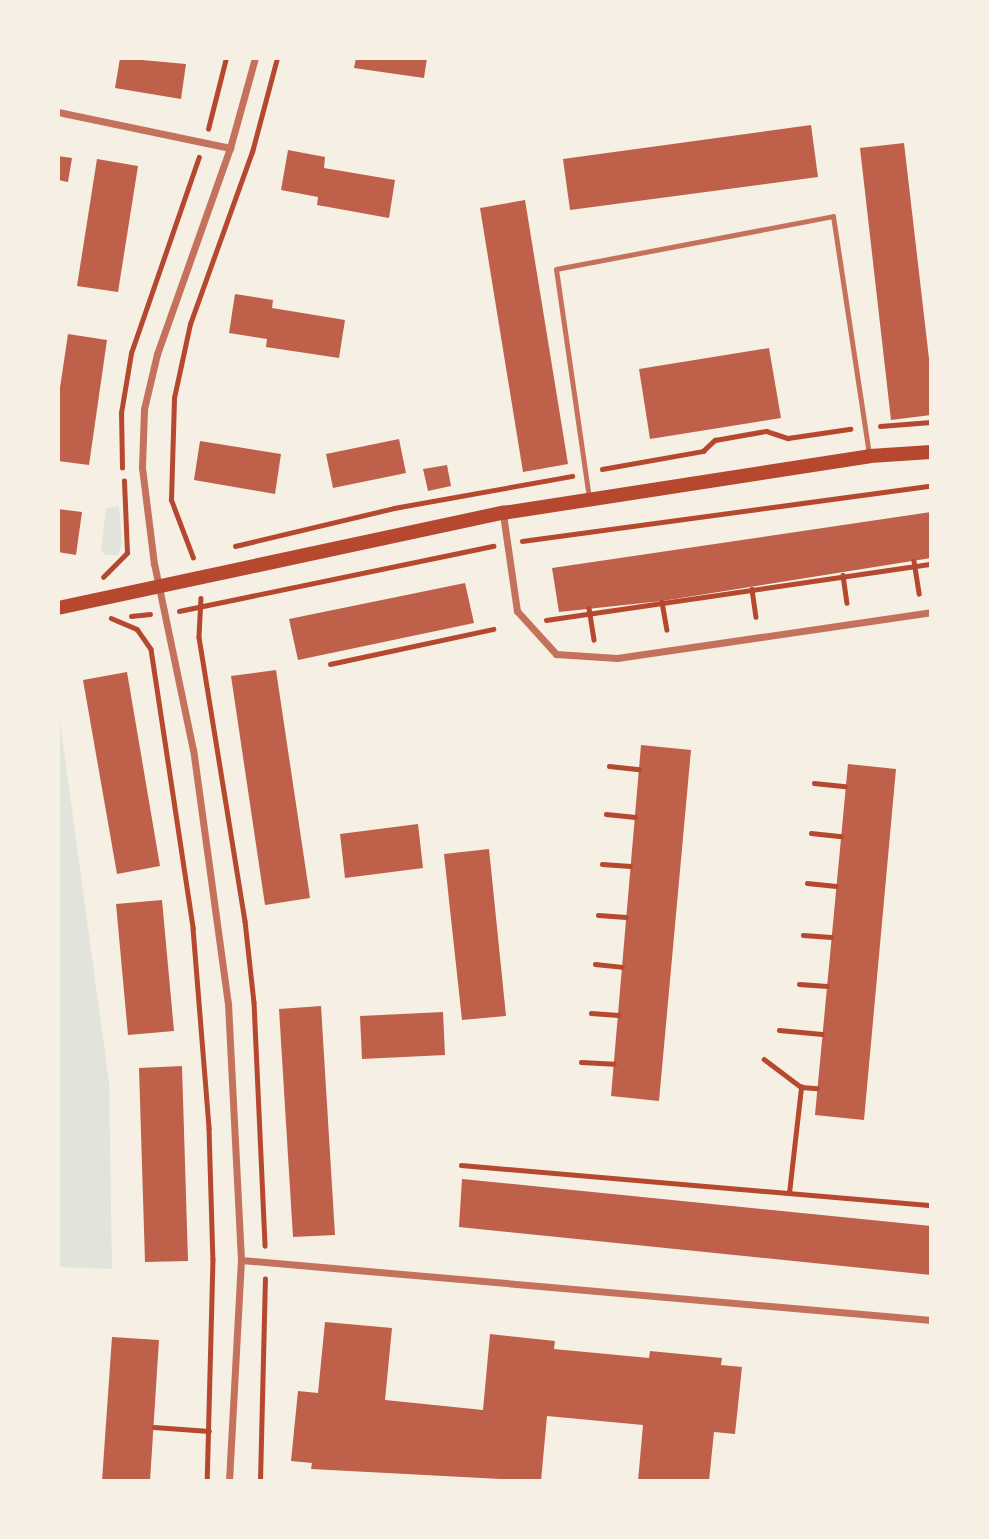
<!DOCTYPE html>
<style>
body{margin:0}
#map{position:relative;width:989px;height:1539px;overflow:hidden;background:#f6efe4;font-family:"Nunito Sans",sans-serif}
div>[style]{position:absolute}
[style*='--x']{left:calc(var(--x)*1px);top:calc(var(--y)*1px);width:calc(var(--w)*1px);rotate:calc(var(--a)*1deg)}
.green>*{inset:0;background:#e2e4dc}
.building>*{inset:0;background:#bf614a}
.path>*{height:4.5px;margin:-2.25px;padding:0 2.25px;transform-origin:2.25px;border-radius:2.25px;background:#b5482f}
.service>*{height:5px;margin:-2.5px;padding:0 2.5px;transform-origin:2.5px;border-radius:2.5px;background:#c5725c}
.minor>*{height:7px;margin:-3.5px;padding:0 3.5px;transform-origin:3.5px;border-radius:3.5px;background:#c5725c}
.secondary>*{height:14px;margin:-7px;padding:0 7px;transform-origin:7px;border-radius:7px;background:#b5482f}
span{translate:-50% -50%;white-space:nowrap;text-align:center;line-height:1.15;-webkit-text-stroke:5px #f6efe4;paint-order:stroke}
.frame{position:absolute;inset:0;border:60px solid #f6efe4;pointer-events:none}
</style>
<div id="map">
<div class="green">
<i style="clip-path:polygon(119px 506px,122px 543px,118px 555px,106px 555px,101px 551px,106px 508px)"></i>
<i style="clip-path:polygon(58px 707px,109px 1082px,112px 1269px,58px 1267px)"></i>
</div>
<div class="building">
<i style="clip-path:polygon(120px 58px,186px 64px,181px 99px,115px 88px)"></i>
<i style="clip-path:polygon(356px 58px,427px 58px,424px 78px,354px 68px)"></i>
<i style="clip-path:polygon(811px 125px,818px 177px,570px 210px,563px 159px)"></i>
<i style="clip-path:polygon(904px 143px,931px 376px,931px 415px,891px 420px,860px 148px)"></i>
<i style="clip-path:polygon(288px 150px,325px 157px,324px 168px,395px 180px,389px 218px,317px 205px,318px 197px,281px 190px)"></i>
<i style="clip-path:polygon(58px 156px,72px 158px,68px 182px,58px 180px)"></i>
<i style="clip-path:polygon(97px 159px,138px 166px,118px 292px,77px 286px)"></i>
<i style="clip-path:polygon(525px 200px,568px 464px,523px 472px,480px 208px)"></i>
<i style="clip-path:polygon(235px 294px,273px 300px,272px 308px,345px 320px,339px 358px,266px 347px,267px 339px,229px 333px)"></i>
<i style="clip-path:polygon(68px 334px,107px 340px,89px 465px,58px 461px,58px 401px)"></i>
<i style="clip-path:polygon(769px 348px,781px 418px,650px 439px,639px 369px)"></i>
<i style="clip-path:polygon(399px 439px,406px 473px,333px 488px,326px 454px)"></i>
<i style="clip-path:polygon(200px 441px,281px 454px,275px 494px,194px 480px)"></i>
<i style="clip-path:polygon(447px 465px,451px 486px,428px 491px,423px 469px)"></i>
<i style="clip-path:polygon(58px 509px,82px 512px,76px 555px,58px 552px)"></i>
<i style="clip-path:polygon(931px 512px,931px 558px,662px 601px,559px 612px,552px 568px)"></i>
<i style="clip-path:polygon(465px 583px,474px 623px,298px 660px,289px 619px)"></i>
<i style="clip-path:polygon(276px 670px,310px 898px,265px 905px,231px 676px)"></i>
<i style="clip-path:polygon(127px 672px,160px 866px,117px 874px,83px 680px)"></i>
<i style="clip-path:polygon(641px 745px,691px 750px,659px 1101px,611px 1096px)"></i>
<i style="clip-path:polygon(848px 764px,896px 769px,864px 1120px,815px 1115px)"></i>
<i style="clip-path:polygon(418px 824px,423px 868px,345px 878px,340px 834px)"></i>
<i style="clip-path:polygon(489px 849px,506px 1016px,462px 1020px,444px 854px)"></i>
<i style="clip-path:polygon(162px 900px,174px 1031px,128px 1035px,116px 904px)"></i>
<i style="clip-path:polygon(321px 1006px,335px 1235px,293px 1237px,279px 1009px)"></i>
<i style="clip-path:polygon(443px 1012px,445px 1055px,362px 1059px,360px 1016px)"></i>
<i style="clip-path:polygon(182px 1066px,188px 1261px,145px 1262px,139px 1068px)"></i>
<i style="clip-path:polygon(462px 1179px,931px 1226px,931px 1275px,459px 1227px)"></i>
<i style="clip-path:polygon(325px 1322px,392px 1328px,385px 1400px,483px 1410px,490px 1334px,555px 1341px,554px 1349px,649px 1358px,650px 1351px,722px 1358px,721px 1365px,742px 1367px,735px 1434px,714px 1432px,709px 1481px,638px 1481px,643px 1425px,547px 1416px,541px 1481px,311px 1469px,312px 1463px,291px 1461px,298px 1391px,318px 1393px)"></i>
<i style="clip-path:polygon(112px 1337px,159px 1340px,150px 1481px,102px 1481px)"></i>
</div>
<div class="path">
<i style="--x:208;--y:129;--w:73;--a:-75.8"></i>
<i style="--x:880;--y:426;--w:51;--a:-4.5"></i>
<i style="--x:122;--y:468;--w:55;--a:-91"></i>
<i style="--x:121;--y:413;--w:61;--a:-80.5"></i>
<i style="--x:131;--y:353;--w:207;--a:-70.9"></i>
<i style="--x:602;--y:469;--w:103;--a:-10.1"></i>
<i style="--x:703;--y:451;--w:16;--a:-43"></i>
<i style="--x:715;--y:440;--w:52;--a:-10"></i>
<i style="--x:766;--y:431;--w:23;--a:18"></i>
<i style="--x:788;--y:438;--w:63;--a:-8.3"></i>
<i style="--x:522;--y:541;--w:413;--a:-7.7"></i>
<i style="--x:235;--y:546;--w:163;--a:-13.4"></i>
<i style="--x:394;--y:508;--w:181;--a:-10.2"></i>
<i style="--x:193;--y:558;--w:62;--a:-110.8"></i>
<i style="--x:171;--y:500;--w:102;--a:-88.3"></i>
<i style="--x:174;--y:398;--w:76;--a:-77.8"></i>
<i style="--x:190;--y:324;--w:183;--a:-70.2"></i>
<i style="--x:252;--y:152;--w:97;--a:-75.1"></i>
<i style="--x:914;--y:561;--w:33;--a:81"></i>
<i style="--x:843;--y:575;--w:28;--a:82"></i>
<i style="--x:103;--y:577;--w:34;--a:-45"></i>
<i style="--x:127;--y:553;--w:72;--a:-92.4"></i>
<i style="--x:752;--y:589;--w:28;--a:82"></i>
<i style="--x:201;--y:598;--w:39;--a:93"></i>
<i style="--x:199;--y:637;--w:288;--a:80.8"></i>
<i style="--x:245;--y:921;--w:81;--a:83.7"></i>
<i style="--x:254;--y:1002;--w:244;--a:87.4"></i>
<i style="--x:662;--y:602;--w:28;--a:80"></i>
<i style="--x:589;--y:608;--w:32;--a:81"></i>
<i style="--x:179;--y:611;--w:321;--a:-11.7"></i>
<i style="--x:131;--y:616;--w:19;--a:-6"></i>
<i style="--x:111;--y:618;--w:28;--a:23"></i>
<i style="--x:137;--y:629;--w:24;--a:55"></i>
<i style="--x:151;--y:649;--w:282;--a:81.4"></i>
<i style="--x:193;--y:928;--w:201;--a:85.4"></i>
<i style="--x:209;--y:1128;--w:131;--a:88.3"></i>
<i style="--x:213;--y:1259;--w:222;--a:91.5"></i>
<i style="--x:546;--y:620;--w:389;--a:-8.3"></i>
<i style="--x:330;--y:664;--w:167;--a:-12.1"></i>
<i style="--x:609;--y:766;--w:30;--a:6"></i>
<i style="--x:814;--y:783;--w:31;--a:6"></i>
<i style="--x:606;--y:814;--w:29;--a:6"></i>
<i style="--x:811;--y:833;--w:30;--a:6"></i>
<i style="--x:602;--y:864;--w:28;--a:4"></i>
<i style="--x:807;--y:883;--w:29;--a:6"></i>
<i style="--x:598;--y:915;--w:28;--a:4"></i>
<i style="--x:803;--y:935;--w:28;--a:4"></i>
<i style="--x:595;--y:964;--w:27;--a:6"></i>
<i style="--x:799;--y:984;--w:28;--a:4"></i>
<i style="--x:591;--y:1013;--w:27;--a:4"></i>
<i style="--x:779;--y:1030;--w:43;--a:5.3"></i>
<i style="--x:764;--y:1059;--w:46;--a:37.1"></i>
<i style="--x:801;--y:1087;--w:16;--a:4"></i>
<i style="--x:581;--y:1062;--w:33;--a:3"></i>
<i style="--x:461;--y:1165;--w:472;--a:4.9"></i>
<i style="--x:789;--y:1193;--w:107;--a:-83.5"></i>
<i style="--x:154;--y:1427;--w:55;--a:4.2"></i>
<i style="--x:260;--y:1481;--w:202;--a:-88.6"></i>
</div>
<div class="service">
<i style="--x:589;--y:498;--w:231;--a:-98.2"></i>
<i style="--x:556;--y:269;--w:282;--a:-10.8"></i>
<i style="--x:833;--y:216;--w:240;--a:81.4"></i>
</div>
<div class="minor">
<i style="--x:58;--y:112;--w:176;--a:11.8"></i>
<i style="--x:503;--y:514;--w:98;--a:81.8"></i>
<i style="--x:517;--y:611;--w:58;--a:47.8"></i>
<i style="--x:556;--y:654;--w:61;--a:3.8"></i>
<i style="--x:617;--y:658;--w:317;--a:-8.3"></i>
<i style="--x:241;--y:1260;--w:693;--a:4.97"></i>
<i style="--x:229;--y:1481;--w:221;--a:-86.9"></i>
<i style="--x:241;--y:1260;--w:256;--a:-92.9"></i>
<i style="--x:228;--y:1004;--w:256;--a:-97.8"></i>
<i style="--x:193;--y:750;--w:190;--a:-101.8"></i>
<i style="--x:154;--y:564;--w:98;--a:-97.1"></i>
<i style="--x:142;--y:467;--w:58;--a:-88"></i>
<i style="--x:144;--y:409;--w:57;--a:-76.7"></i>
<i style="--x:157;--y:354;--w:219;--a:-70.5"></i>
<i style="--x:230;--y:148;--w:93;--a:-74.5"></i>
</div>
<div class="secondary">
<i style="--x:58;--y:608;--w:455;--a:-12.1"></i>
<i style="--x:503;--y:513;--w:371;--a:-8.8"></i>
<i style="--x:870;--y:456;--w:61;--a:-3.8"></i>
</div>
<div class="frame"></div>
</div>
